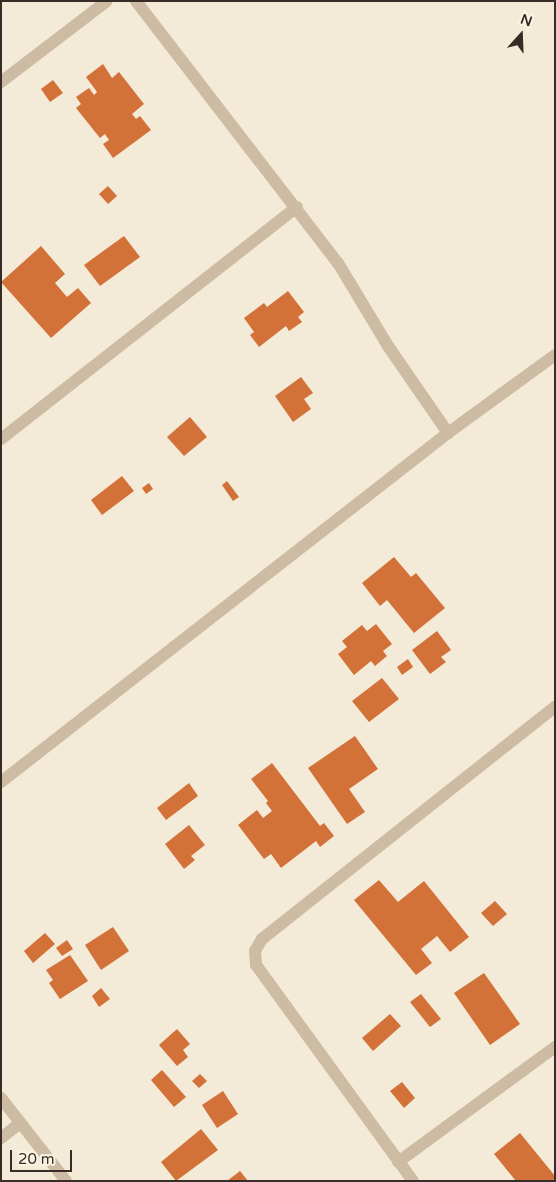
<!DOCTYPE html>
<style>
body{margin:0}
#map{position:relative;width:556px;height:1182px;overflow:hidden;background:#f4ead8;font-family:"Varela Round",sans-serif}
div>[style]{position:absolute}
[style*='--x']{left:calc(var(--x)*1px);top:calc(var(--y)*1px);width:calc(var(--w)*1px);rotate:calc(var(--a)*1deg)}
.building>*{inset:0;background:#d27138}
.minor>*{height:12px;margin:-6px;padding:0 6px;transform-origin:6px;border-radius:6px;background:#cdbba3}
span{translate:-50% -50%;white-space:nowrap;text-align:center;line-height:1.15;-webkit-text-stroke:4.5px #fbf4e5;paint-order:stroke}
.frame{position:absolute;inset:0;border:2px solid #372d26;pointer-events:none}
.north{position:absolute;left:496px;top:10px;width:50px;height:50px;-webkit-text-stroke:4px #fbf4e5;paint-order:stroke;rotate:20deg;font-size:14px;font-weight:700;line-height:20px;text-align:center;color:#372d26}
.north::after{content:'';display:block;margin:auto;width:18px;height:22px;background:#372d26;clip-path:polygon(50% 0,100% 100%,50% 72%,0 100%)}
.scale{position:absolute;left:10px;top:1150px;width:62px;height:22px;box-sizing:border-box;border:2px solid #372d26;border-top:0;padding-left:6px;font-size:15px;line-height:18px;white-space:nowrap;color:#372d26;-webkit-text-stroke:4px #fbf4e5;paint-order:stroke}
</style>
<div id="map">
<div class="building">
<i style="clip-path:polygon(103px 64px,112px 78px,119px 72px,144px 104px,132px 114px,136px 119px,140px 116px,151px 130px,113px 158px,103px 144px,109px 140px,105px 134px,100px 138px,76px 108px,81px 104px,76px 97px,89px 88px,94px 95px,97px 92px,86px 77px)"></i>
<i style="clip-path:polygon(53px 80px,63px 93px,50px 102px,41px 89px)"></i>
<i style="clip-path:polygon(108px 186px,117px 196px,108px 204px,99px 194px)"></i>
<i style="clip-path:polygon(124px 236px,140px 257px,100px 286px,84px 265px)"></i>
<i style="clip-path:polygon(41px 246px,65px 274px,55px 283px,67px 297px,78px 288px,91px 303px,51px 338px,1px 282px)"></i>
<i style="clip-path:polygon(288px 291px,304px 312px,298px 317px,302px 322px,289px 331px,286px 326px,259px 347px,250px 335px,254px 332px,244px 318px,264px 303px,267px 307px)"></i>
<i style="clip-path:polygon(301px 377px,313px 393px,304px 399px,311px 409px,293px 422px,275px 396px)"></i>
<i style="clip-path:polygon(190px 417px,207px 437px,184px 456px,167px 437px)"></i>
<i style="clip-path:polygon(122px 476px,134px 491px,102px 515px,91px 500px)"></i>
<i style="clip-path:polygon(227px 481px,239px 497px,233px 501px,222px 485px)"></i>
<i style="clip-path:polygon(149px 483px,153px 489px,146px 494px,142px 488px)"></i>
<i style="clip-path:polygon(394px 557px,411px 577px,416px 573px,445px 608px,414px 633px,387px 600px,380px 606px,362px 583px)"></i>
<i style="clip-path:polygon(376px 624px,392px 644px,383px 651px,387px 656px,375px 666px,371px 661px,354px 675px,338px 654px,347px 647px,342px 641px,362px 625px,367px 631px)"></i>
<i style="clip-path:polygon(437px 631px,451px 650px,441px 657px,446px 662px,430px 674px,412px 650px)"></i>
<i style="clip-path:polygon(408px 659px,413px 667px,402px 675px,397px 667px)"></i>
<i style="clip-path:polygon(382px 678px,399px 699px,369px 722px,352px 701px)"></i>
<i style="clip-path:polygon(355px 736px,378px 769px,349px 789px,365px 812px,347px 824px,308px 768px)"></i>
<i style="clip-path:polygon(272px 763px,320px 826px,324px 823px,334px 836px,320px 847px,316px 841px,281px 868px,271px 854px,264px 859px,238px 825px,257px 810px,263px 818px,272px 811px,266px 803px,268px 801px,251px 779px)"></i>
<i style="clip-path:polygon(189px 783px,198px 796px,166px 820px,157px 808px)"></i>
<i style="clip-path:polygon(189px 825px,205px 845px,191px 856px,195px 860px,184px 869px,165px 844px)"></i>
<i style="clip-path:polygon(379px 880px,398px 902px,424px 881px,469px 937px,450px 952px,437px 936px,421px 949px,432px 963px,416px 975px,354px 900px)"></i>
<i style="clip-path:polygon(495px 901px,507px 914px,493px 926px,481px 913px)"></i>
<i style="clip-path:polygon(113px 927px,129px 951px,101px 970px,85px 945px)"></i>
<i style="clip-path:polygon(45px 933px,55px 944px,33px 963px,24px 951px)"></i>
<i style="clip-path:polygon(67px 940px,73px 949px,62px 956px,56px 948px)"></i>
<i style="clip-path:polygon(70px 955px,88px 981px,60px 999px,49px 983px,53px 980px,46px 970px)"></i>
<i style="clip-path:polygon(484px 973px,520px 1024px,490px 1045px,454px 993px)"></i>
<i style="clip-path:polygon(101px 988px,110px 999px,99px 1007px,92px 996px)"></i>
<i style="clip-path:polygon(421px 994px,441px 1019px,430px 1027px,410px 1002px)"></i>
<i style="clip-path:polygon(390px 1014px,401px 1026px,373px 1051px,362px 1038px)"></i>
<i style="clip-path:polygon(177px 1029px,190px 1044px,183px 1050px,188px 1057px,177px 1066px,159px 1045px)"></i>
<i style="clip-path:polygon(162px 1070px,186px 1097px,174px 1107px,151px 1080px)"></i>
<i style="clip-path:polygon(200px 1074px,207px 1081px,199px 1088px,192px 1081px)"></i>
<i style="clip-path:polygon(402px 1082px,415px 1098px,404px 1108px,390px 1091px)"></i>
<i style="clip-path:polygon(223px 1091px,238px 1114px,217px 1128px,202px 1105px)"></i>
<i style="clip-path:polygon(201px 1129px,218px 1150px,176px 1181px,161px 1162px)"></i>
<i style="clip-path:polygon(520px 1133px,555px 1176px,553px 1181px,516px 1181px,494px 1154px)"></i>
<i style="clip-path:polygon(240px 1171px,248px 1181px,227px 1181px)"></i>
</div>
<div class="minor">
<i style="--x:136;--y:1;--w:331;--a:52.4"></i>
<i style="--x:338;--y:263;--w:97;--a:58.9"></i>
<i style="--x:388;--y:346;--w:106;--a:55.4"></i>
<i style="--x:1;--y:82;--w:133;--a:-37.4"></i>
<i style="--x:1;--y:439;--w:376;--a:-38.1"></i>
<i style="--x:1;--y:782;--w:567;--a:-37.98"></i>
<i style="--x:448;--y:433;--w:132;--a:-36.1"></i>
<i style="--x:1;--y:1098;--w:105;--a:51.9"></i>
<i style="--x:1;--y:1138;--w:24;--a:-38"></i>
<i style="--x:398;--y:1162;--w:195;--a:-36.2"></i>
<i style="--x:413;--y:1181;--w:267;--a:-126"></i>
<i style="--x:256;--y:965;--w:14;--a:-94"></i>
<i style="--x:255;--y:951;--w:14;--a:-60"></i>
<i style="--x:262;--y:939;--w:374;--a:-38.4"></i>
</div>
<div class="frame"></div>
<div class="north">N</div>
<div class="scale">20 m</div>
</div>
